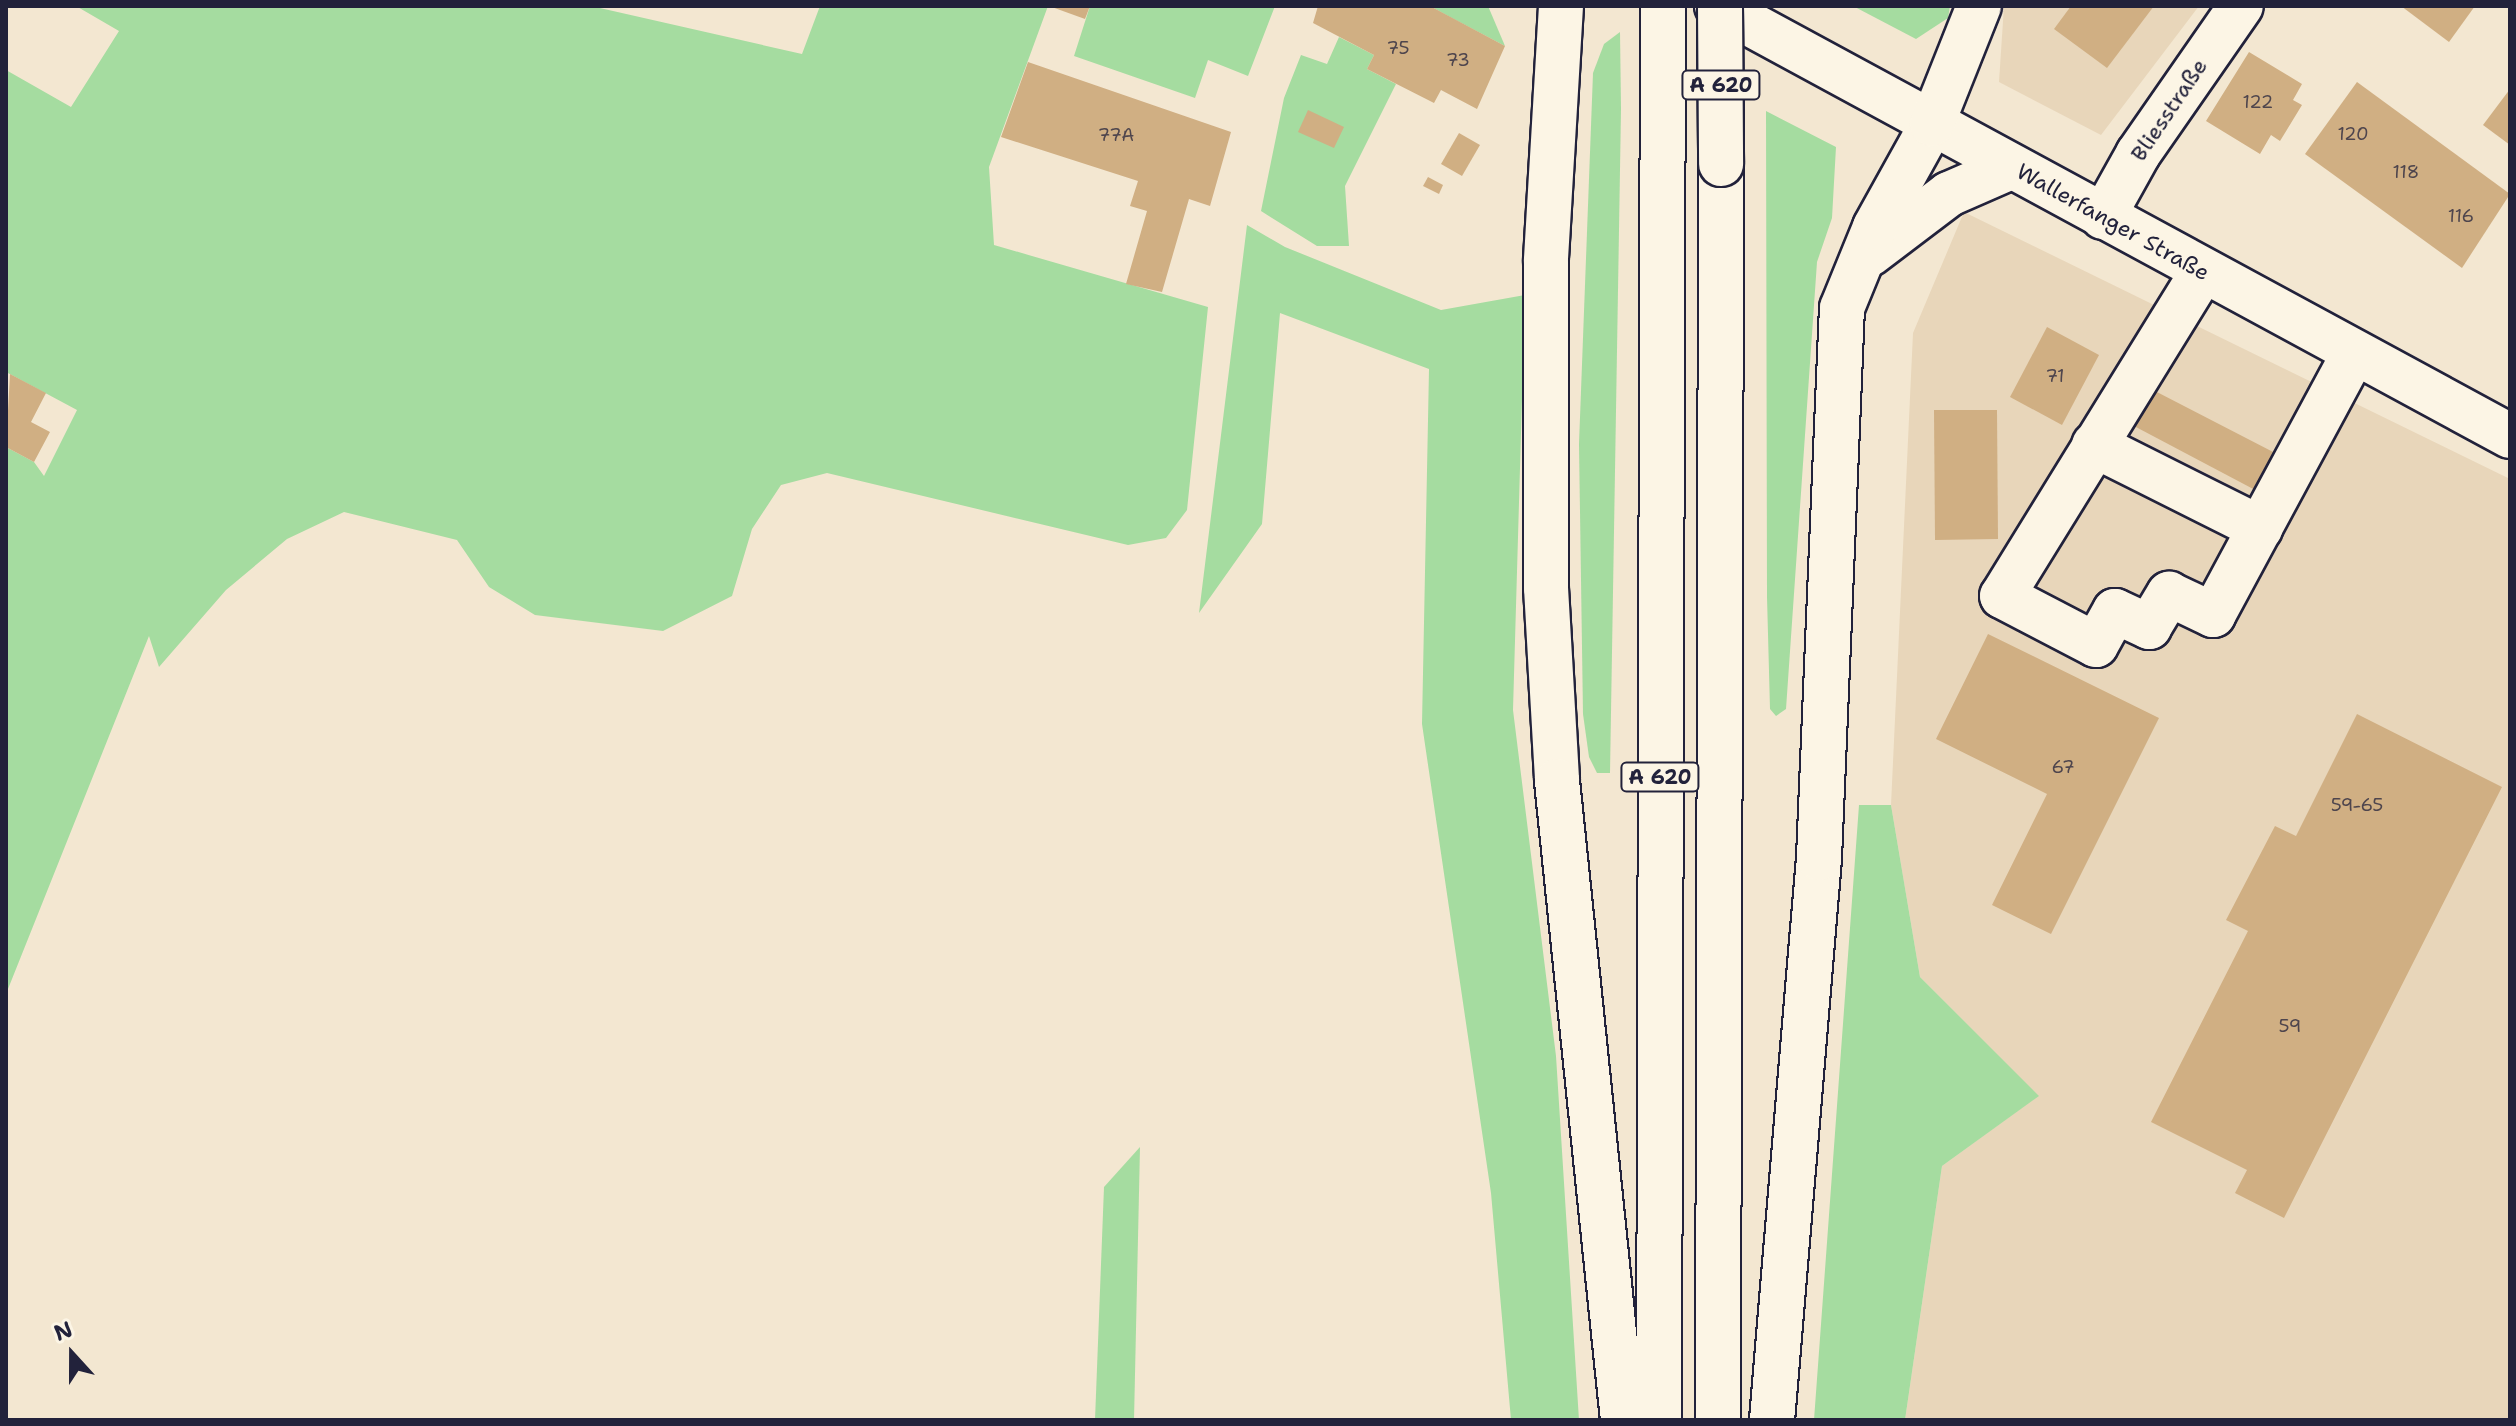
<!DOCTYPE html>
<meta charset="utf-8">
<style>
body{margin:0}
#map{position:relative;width:2516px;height:1426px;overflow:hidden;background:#f3e7d1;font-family:"Shantell Sans",sans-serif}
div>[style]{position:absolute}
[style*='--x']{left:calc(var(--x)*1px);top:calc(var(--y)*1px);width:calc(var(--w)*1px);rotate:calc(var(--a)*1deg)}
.built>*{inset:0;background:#e8d6ba}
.green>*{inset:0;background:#a5dca0}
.building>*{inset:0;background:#d0af83}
.roads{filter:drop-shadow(2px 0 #22223b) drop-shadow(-2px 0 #22223b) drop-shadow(0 2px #22223b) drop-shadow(0 -2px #22223b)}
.minor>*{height:44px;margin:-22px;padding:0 22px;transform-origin:22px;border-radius:22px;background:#fcf5e5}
.major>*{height:44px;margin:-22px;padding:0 22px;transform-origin:22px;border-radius:22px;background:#fcf5e5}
.highway>*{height:44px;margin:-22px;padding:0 22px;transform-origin:22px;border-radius:22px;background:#fcf5e5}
.bridges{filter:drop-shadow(2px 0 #22223b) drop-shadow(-2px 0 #22223b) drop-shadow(0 2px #22223b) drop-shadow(0 -2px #22223b)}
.highway-bridge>*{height:44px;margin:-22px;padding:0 22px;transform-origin:22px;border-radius:22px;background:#fcf5e5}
span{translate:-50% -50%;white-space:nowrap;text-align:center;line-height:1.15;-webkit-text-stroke:6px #fcf5e5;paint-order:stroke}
.number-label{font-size:18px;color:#4e454d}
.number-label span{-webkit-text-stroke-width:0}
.shield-label span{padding:2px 6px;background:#fcf5e5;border:2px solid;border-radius:6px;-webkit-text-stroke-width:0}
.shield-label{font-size:20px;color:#22223b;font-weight:700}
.street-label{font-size:22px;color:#22223b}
.frame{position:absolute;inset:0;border:8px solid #22223b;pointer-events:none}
.north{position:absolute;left:32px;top:1314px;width:80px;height:80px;-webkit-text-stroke:6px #fcf5e5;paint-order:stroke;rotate:339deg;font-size:22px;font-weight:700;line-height:32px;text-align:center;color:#22223b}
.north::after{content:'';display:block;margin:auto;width:28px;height:36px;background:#22223b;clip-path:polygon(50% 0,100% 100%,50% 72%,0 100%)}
</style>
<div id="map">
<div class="built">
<i style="clip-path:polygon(2004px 6px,2199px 6px,2101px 135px,1999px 82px)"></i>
<i style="clip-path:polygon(1964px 212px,2510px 479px,2510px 1420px,1905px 1420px,1942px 1166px,2038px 1096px,1920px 977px,1891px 805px,1913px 333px)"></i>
</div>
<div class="green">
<i style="clip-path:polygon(76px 6px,591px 6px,802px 54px,820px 6px,1048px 6px,989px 167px,994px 245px,1208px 307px,1187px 510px,1166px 538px,1128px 545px,827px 473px,781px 485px,752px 529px,732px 596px,663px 631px,535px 615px,489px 587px,457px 540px,344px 512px,287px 539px,226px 590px,159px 667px,149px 636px,6px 994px,6px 447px,34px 462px,44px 476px,77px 410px,6px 372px,6px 70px,71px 107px,119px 31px)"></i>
<i style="clip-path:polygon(1090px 6px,1275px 6px,1248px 76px,1208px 60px,1195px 98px,1074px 56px)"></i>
<i style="clip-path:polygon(1430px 6px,1488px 6px,1505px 46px,1450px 17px)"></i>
<i style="clip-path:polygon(1853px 6px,1950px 6px,1948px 18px,1916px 39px)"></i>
<i style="clip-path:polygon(1620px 32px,1621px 109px,1610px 773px,1597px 773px,1589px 757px,1583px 714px,1579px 444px,1593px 73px,1604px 44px)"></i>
<i style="clip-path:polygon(1339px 37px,1374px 55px,1367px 69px,1396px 84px,1345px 186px,1349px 246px,1317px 246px,1261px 211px,1284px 98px,1301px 55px,1327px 64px)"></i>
<i style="clip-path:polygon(1766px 111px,1836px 147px,1832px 218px,1817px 262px,1786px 709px,1776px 716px,1770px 709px,1767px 597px)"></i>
<i style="clip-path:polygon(1247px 225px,1285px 247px,1441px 310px,1525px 295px,1513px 710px,1556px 1056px,1579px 1420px,1511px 1420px,1491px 1193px,1422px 724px,1429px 369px,1280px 313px,1262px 524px,1199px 613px)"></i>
<i style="clip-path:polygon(1859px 805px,1891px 805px,1920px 977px,2039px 1096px,1942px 1166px,1905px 1420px,1814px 1420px)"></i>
<i style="clip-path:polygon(1140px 1147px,1134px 1420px,1095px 1420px,1104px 1187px)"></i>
</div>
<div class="building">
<i style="clip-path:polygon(1049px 6px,1090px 6px,1085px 19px)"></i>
<i style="clip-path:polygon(1318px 6px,1430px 6px,1505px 46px,1477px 109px,1441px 90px,1434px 103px,1367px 69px,1374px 55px,1313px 23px)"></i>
<i style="clip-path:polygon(2071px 6px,2154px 6px,2107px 68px,2054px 29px)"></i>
<i style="clip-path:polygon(2401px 6px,2475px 6px,2449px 42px)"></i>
<i style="clip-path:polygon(2249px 52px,2302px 84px,2293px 100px,2302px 105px,2280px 141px,2271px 135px,2260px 154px,2206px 121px)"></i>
<i style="clip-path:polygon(1028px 62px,1231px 132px,1210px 206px,1189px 199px,1162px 292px,1126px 284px,1147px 211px,1130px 206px,1138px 181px,1001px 137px)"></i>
<i style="clip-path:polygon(2357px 82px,2510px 194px,2462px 268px,2305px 154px)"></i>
<i style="clip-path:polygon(2510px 89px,2510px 145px,2483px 125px)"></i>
<i style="clip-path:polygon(1308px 110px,1344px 127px,1334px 148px,1298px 132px)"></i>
<i style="clip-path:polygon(1459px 133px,1480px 145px,1462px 176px,1441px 164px)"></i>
<i style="clip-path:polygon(1428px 177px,1443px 185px,1439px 194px,1423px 186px)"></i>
<i style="clip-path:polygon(2047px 327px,2099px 355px,2062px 425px,2010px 397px)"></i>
<i style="clip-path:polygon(10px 374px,46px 393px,31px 422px,50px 432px,34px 462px,6px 447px)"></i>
<i style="clip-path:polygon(2153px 390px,2277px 454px,2257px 491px,2134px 426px)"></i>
<i style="clip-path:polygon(1934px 410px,1997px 410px,1998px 539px,1935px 540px)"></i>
<i style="clip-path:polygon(1988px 634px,2159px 718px,2051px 934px,1992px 905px,2047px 794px,1936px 739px)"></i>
<i style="clip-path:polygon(2357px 714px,2502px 787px,2284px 1218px,2235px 1193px,2247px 1170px,2151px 1122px,2248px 931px,2226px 920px,2275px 826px,2296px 836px)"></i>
</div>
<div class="roads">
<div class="minor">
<i style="--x:2103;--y:217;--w:72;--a:-60.9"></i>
<i style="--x:2138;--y:154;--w:180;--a:-55.2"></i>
<i style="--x:2203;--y:271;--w:382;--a:121.7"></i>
<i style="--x:2002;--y:596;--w:106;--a:27.5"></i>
<i style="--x:2096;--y:645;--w:39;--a:-61"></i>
<i style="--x:2115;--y:611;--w:38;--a:25"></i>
<i style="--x:2149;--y:627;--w:39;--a:-59"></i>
<i style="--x:2169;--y:594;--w:49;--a:25.5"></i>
<i style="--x:2213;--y:615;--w:298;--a:-61.7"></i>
<i style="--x:2094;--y:445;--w:186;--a:26.6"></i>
</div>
<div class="major">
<i style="--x:1717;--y:6;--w:902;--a:28.47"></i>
</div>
<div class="highway">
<i style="--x:1561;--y:6;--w:256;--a:93.4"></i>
<i style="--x:1546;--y:262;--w:326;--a:90"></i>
<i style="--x:1546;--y:588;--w:193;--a:86.7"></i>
<i style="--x:1557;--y:781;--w:642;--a:84.1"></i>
<i style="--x:1870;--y:254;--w:99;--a:-37.2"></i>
<i style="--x:1949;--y:194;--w:68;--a:-23.5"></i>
<i style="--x:1659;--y:1420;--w:1414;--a:-89.84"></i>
<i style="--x:1718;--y:1420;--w:1256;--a:-89.86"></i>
<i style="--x:1772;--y:1420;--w:564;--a:-85.22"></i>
<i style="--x:1819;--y:858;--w:550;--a:-87.61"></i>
<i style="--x:1842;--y:308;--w:87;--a:-67.8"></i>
<i style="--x:1875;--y:227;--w:118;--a:-61"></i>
<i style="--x:1932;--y:124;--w:127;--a:-68.3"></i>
</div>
</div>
<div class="bridges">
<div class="highway-bridge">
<i style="--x:1720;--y:6;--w:158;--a:89.6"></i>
</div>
</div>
<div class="number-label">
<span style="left:1398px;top:48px">75</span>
<span style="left:1458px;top:60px">73</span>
<span style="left:2258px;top:102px">122</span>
<span style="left:2353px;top:134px">120</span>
<span style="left:1116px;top:135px">77A</span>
<span style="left:2406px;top:172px">118</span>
<span style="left:2461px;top:216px">116</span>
<span style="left:2055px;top:376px">71</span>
<span style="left:2063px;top:767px">67</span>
<span style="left:2357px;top:805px">59-65</span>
<span style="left:2290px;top:1026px">59</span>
</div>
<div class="shield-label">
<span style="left:1721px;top:85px">A 620</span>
<span style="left:1660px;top:777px">A 620</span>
</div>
<div class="street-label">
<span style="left:2169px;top:110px;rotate:-56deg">Bliesstraße</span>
<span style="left:2113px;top:222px;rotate:29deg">Wallerfanger Straße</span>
</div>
<div class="frame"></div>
<div class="north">N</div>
</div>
